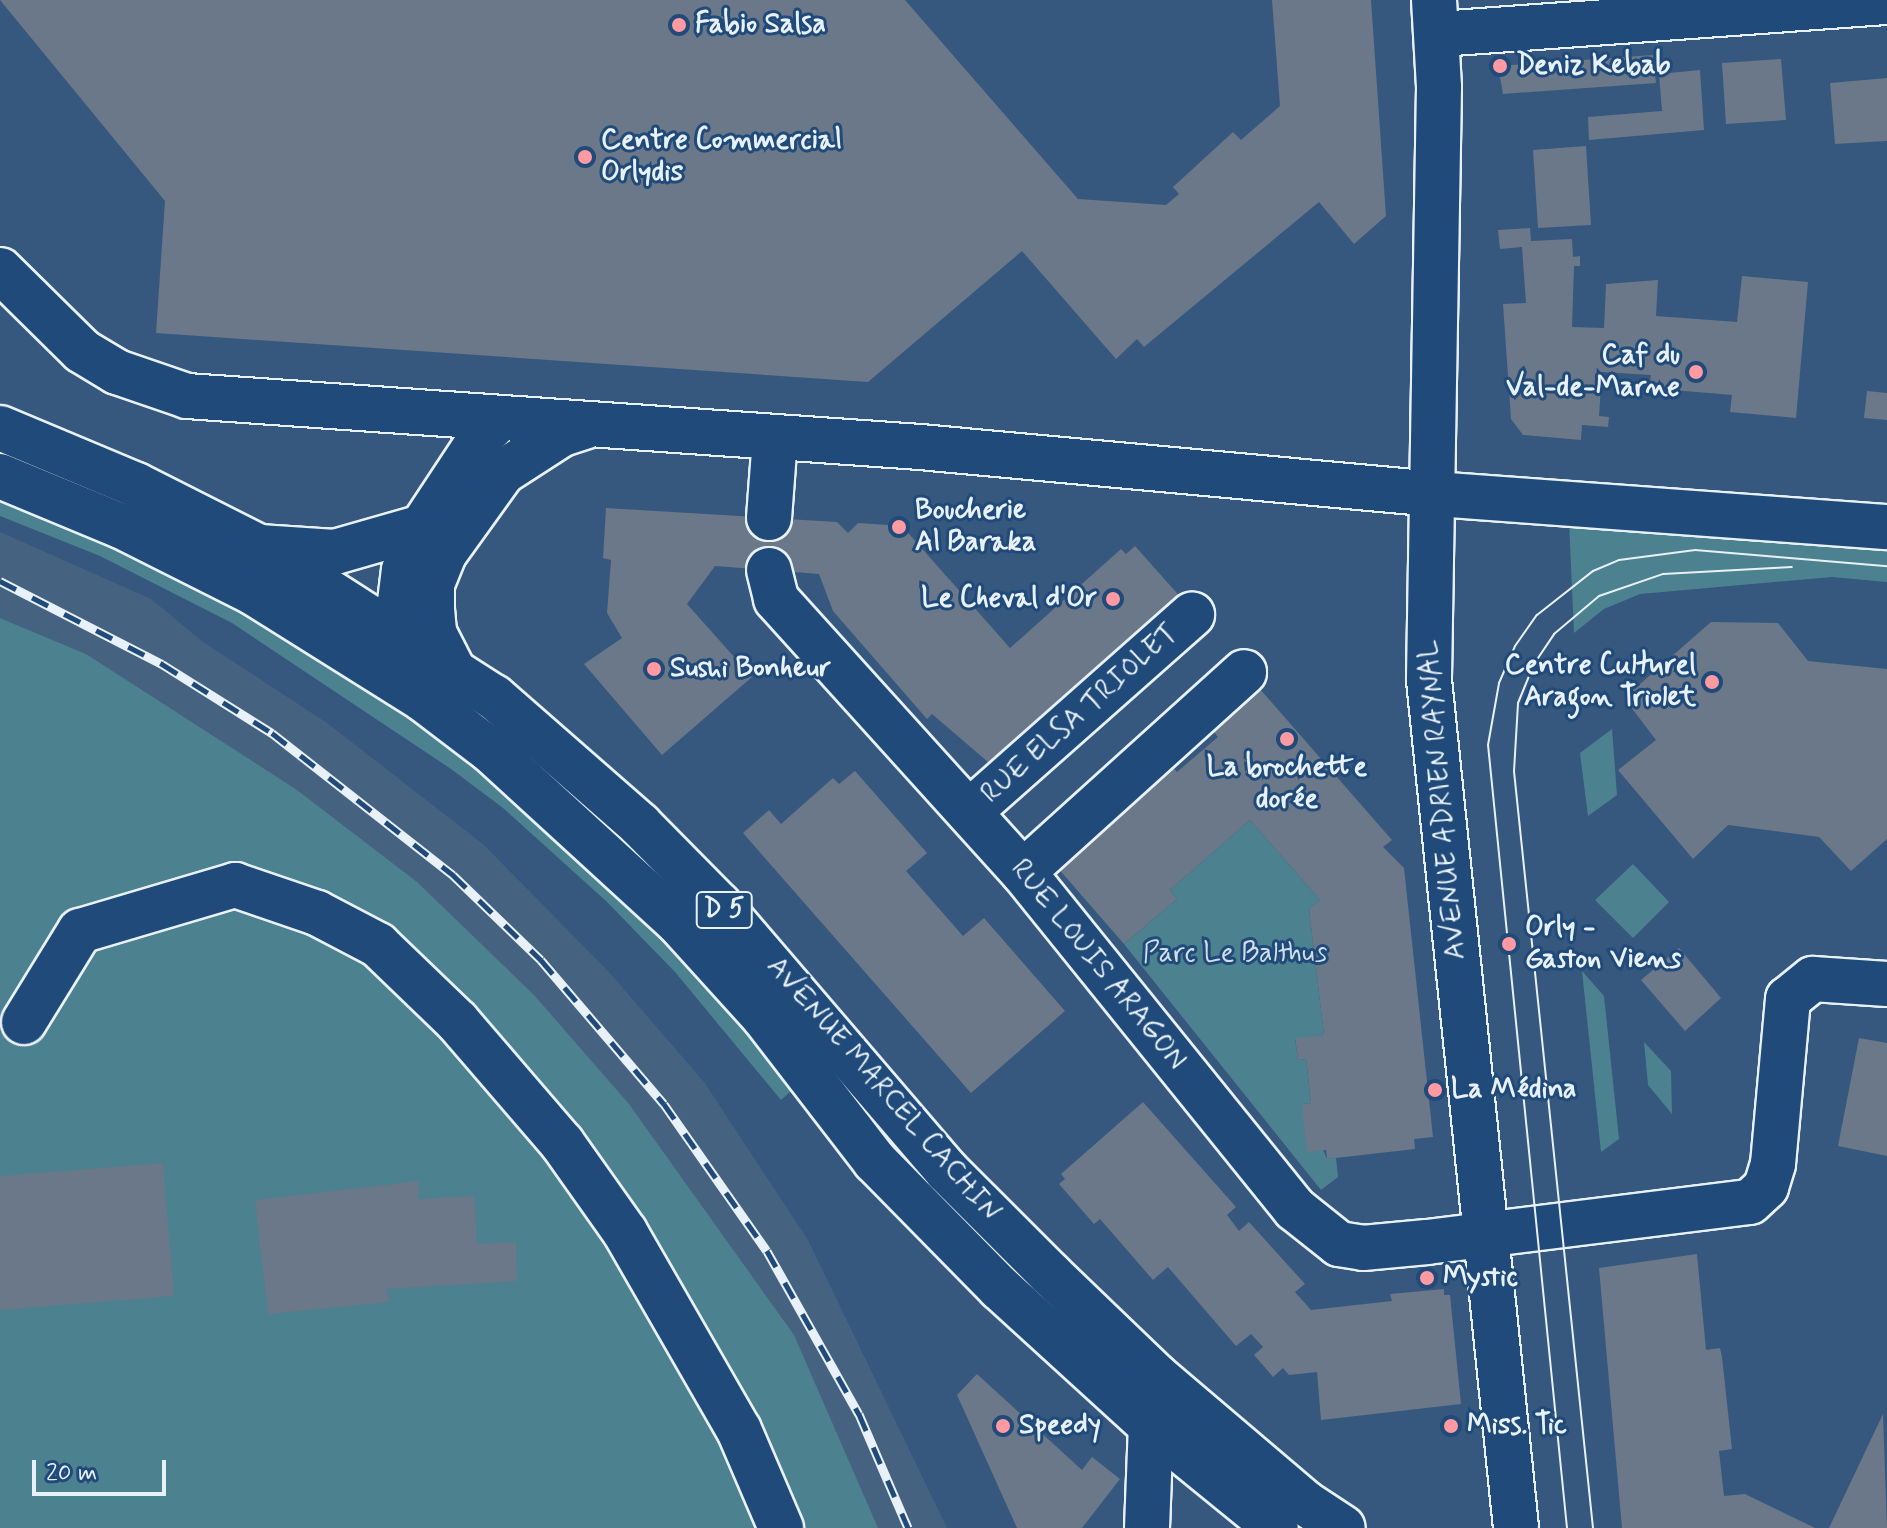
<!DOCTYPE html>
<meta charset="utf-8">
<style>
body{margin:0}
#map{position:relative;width:1887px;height:1528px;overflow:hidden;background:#36587e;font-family:Mynerve,sans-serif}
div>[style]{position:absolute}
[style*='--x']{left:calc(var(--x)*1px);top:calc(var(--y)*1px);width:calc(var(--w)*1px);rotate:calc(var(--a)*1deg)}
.built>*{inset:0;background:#466281}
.green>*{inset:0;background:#4c818f}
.building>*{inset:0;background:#6a7889}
.roads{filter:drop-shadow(2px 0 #e8f1f8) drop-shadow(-2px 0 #e8f1f8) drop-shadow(0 2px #e8f1f8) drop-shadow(0 -2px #e8f1f8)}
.minor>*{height:44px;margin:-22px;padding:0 22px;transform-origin:22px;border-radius:22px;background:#1f4a7a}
.major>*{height:44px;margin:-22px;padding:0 22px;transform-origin:22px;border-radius:22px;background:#1f4a7a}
.tram>*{height:2px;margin:-1px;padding:0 1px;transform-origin:1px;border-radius:1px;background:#e8f1f8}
.rail>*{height:9px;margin-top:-4.5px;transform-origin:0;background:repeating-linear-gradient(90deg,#1f4a7a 0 18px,#e8f1f8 0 36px);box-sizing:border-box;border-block:2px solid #e8f1f8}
.dots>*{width:22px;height:22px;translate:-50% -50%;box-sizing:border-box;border:4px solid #1f4a7a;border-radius:50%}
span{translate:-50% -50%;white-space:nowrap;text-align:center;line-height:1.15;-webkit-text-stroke:6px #1f4a7a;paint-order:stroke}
.shield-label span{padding:2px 6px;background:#1f4a7a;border:2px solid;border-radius:6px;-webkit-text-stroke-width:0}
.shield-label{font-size:26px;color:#e8f1f8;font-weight:700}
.poi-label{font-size:28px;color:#e8f1f8;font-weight:700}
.left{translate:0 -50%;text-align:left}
.right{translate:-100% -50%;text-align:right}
.street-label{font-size:28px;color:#e8f1f8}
.park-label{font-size:28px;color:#d1e0e8}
.scale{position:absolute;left:32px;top:1460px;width:134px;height:36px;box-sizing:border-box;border:4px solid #e8f1f8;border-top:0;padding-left:10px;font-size:24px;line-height:28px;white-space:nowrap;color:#e8f1f8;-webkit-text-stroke:6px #1f4a7a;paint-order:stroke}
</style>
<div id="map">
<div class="built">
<i style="clip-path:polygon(0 532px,151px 599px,203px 642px,327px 723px,484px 845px,608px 971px,704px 1082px,808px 1240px,947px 1528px,836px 1528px,86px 654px,0 618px)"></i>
</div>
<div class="green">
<i style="clip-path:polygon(0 488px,173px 563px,407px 715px,509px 797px,574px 837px,799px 1084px,781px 1100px,675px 972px,606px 901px,503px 808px,451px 769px,232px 623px,100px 556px,0 516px)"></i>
<i style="clip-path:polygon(1569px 522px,1887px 547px,1887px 582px,1832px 577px,1640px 594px,1604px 609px,1574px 633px)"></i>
<i style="clip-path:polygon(0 618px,86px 654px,297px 790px,417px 882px,534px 995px,629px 1104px,794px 1335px,878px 1528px,0 1528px)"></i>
<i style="clip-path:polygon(1612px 729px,1617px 795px,1588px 816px,1580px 753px)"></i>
<i style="clip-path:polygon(1250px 820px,1320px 900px,1309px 909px,1324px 1035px,1295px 1039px,1298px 1060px,1306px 1059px,1311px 1103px,1303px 1104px,1327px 1159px,1336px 1158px,1338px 1177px,1321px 1190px,1124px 944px,1177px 899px,1170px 890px)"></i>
<i style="clip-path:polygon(1633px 864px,1669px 902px,1633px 938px,1595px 900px)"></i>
<i style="clip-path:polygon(1582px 971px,1604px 996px,1619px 1139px,1601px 1152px)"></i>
<i style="clip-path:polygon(1644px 1042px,1671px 1071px,1672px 1114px,1648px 1085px)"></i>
</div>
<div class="building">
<i style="clip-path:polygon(0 0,905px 0,1078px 199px,1166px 205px,1179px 194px,1173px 187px,1233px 132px,1241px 140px,1280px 106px,1272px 0,1371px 0,1386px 216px,1354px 244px,1319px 202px,1144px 347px,1137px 339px,1116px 359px,1022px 251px,868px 382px,156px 333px,165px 201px)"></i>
<i style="clip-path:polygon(1653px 55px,1656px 83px,1503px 94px,1498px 66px)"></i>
<i style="clip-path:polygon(1781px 59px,1786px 120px,1726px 124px,1722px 63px)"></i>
<i style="clip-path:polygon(1700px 70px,1704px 130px,1589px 140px,1588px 117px,1662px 111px,1659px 74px)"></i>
<i style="clip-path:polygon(1887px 78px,1887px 141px,1835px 144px,1830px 83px)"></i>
<i style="clip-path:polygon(1586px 146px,1591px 225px,1538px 228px,1533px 150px)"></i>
<i style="clip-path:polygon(1530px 228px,1531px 241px,1572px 239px,1573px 257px,1580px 256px,1580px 266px,1574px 266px,1572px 327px,1604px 328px,1606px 284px,1658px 280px,1656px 316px,1737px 322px,1742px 276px,1808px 282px,1796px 418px,1730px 412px,1732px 395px,1649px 388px,1651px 375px,1602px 372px,1599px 416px,1609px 417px,1608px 427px,1582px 425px,1581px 440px,1523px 435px,1511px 419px,1503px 304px,1526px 303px,1522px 247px,1500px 249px,1498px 230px)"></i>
<i style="clip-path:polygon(1867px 391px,1887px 393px,1887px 420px,1864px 418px)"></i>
<i style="clip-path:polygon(606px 508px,837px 522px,848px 533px,858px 523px,902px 526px,1010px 648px,1121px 549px,1126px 554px,1135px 546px,1184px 601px,1132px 647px,1128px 642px,1120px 649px,1124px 654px,1001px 762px,995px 756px,988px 762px,932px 714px,927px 719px,833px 611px,819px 574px,715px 566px,687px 604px,752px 677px,662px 755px,584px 664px,622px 638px,607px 613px,611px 560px,603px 558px)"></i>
<i style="clip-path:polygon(1711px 622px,1778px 623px,1808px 661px,1887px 669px,1887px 839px,1851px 871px,1819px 837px,1728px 825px,1693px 859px,1618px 770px,1656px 740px,1624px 698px)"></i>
<i style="clip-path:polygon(1259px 688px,1392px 840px,1383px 847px,1404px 868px,1433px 1137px,1414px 1139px,1415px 1149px,1327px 1159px,1326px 1150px,1307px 1152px,1302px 1104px,1311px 1103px,1306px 1059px,1298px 1060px,1295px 1038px,1324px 1035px,1309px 909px,1320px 900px,1250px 820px,1170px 890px,1177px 899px,1124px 944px,1057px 867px,1171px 765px,1177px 772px,1218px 737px,1211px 729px)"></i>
<i style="clip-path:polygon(855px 771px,927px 853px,906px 871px,963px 936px,984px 918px,1065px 1011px,971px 1093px,743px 833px,769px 810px,781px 824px,833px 778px,839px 784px)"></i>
<i style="clip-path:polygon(1679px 948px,1721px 998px,1685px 1031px,1641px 980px)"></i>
<i style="clip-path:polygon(1859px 1038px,1887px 1043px,1887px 1156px,1838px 1146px)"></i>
<i style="clip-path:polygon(1143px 1102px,1236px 1207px,1227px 1215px,1239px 1231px,1249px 1222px,1305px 1284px,1295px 1292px,1311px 1310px,1392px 1301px,1390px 1294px,1444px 1289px,1444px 1295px,1450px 1295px,1461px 1404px,1321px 1420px,1317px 1372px,1289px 1375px,1283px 1368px,1273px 1377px,1254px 1355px,1263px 1347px,1251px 1334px,1236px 1346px,1168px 1267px,1153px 1280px,1100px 1219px,1094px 1224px,1059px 1184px,1065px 1179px,1061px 1174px)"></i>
<i style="clip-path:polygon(163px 1163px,174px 1296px,0 1310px,0 1176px)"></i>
<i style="clip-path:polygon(419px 1181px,418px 1199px,474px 1196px,477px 1244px,516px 1242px,517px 1281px,386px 1289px,390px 1302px,268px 1314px,255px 1200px)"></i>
<i style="clip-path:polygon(1697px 1254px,1706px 1350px,1720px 1348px,1722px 1357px,1732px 1449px,1719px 1451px,1724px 1496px,1745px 1494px,1815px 1528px,1622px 1528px,1599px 1268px)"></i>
<i style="clip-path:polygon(977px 1374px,1082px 1470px,1092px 1457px,1120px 1479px,1082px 1528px,1017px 1528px,957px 1395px)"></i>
<i style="clip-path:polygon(1883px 1414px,1887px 1528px,1829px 1528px)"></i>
</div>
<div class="roads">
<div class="minor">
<i style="--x:1434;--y:0;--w:87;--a:86.7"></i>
<i style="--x:1439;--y:87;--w:593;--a:90.97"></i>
<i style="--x:1429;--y:680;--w:852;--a:84.14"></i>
<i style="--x:1439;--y:34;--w:449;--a:-4.1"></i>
<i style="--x:0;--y:270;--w:115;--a:44.6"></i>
<i style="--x:82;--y:351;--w:41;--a:31"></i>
<i style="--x:117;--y:372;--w:74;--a:18.9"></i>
<i style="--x:187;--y:396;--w:735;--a:3.98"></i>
<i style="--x:920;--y:447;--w:517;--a:5.21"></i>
<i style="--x:1435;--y:494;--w:453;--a:4.2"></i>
<i style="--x:769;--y:518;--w:80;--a:-85.7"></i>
<i style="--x:259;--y:547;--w:76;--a:3.8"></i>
<i style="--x:335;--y:552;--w:91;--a:-16"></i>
<i style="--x:422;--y:527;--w:109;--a:-56.6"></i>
<i style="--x:482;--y:436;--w:25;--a:-45"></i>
<i style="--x:769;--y:570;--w:30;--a:76"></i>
<i style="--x:776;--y:599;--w:368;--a:47.9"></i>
<i style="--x:1023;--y:872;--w:433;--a:51.1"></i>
<i style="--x:1295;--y:1209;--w:56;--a:38.5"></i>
<i style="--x:1339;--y:1244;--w:24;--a:9"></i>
<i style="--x:1363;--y:1248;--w:64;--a:-5.4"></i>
<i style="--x:1427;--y:1242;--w:325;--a:-7.1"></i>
<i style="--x:1750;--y:1202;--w:22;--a:-43"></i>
<i style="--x:1766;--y:1187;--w:24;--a:-73"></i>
<i style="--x:1773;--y:1164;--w:166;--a:-84.8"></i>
<i style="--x:1788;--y:999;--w:32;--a:-39"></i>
<i style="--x:1813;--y:979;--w:74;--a:3.9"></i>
<i style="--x:451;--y:666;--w:38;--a:-117"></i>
<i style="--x:434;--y:632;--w:25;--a:-95"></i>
<i style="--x:432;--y:607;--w:23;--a:-90"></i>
<i style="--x:432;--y:584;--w:32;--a:-68"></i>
<i style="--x:444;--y:554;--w:101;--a:-54.3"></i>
<i style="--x:503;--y:472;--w:70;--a:-32.8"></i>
<i style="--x:562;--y:434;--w:26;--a:-18"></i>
<i style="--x:403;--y:668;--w:66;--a:-92.6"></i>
<i style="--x:400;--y:602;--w:32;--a:-83"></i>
<i style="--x:404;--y:570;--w:37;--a:-68"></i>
<i style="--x:969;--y:812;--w:298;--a:-41.5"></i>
<i style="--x:1023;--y:872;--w:298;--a:-42.1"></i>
<i style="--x:24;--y:1022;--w:107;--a:-58.4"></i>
<i style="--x:80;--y:931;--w:162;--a:-16.5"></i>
<i style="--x:235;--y:885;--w:87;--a:18.9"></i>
<i style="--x:317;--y:913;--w:69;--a:27.7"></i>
<i style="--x:378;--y:945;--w:110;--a:43.9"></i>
<i style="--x:457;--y:1021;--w:161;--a:49.3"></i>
<i style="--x:562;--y:1143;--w:109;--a:54.7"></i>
<i style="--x:625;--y:1232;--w:228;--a:60.1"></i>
<i style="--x:739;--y:1430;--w:107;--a:66.8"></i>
<i style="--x:1147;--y:1528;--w:102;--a:-87.8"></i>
</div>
<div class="major">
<i style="--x:0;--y:428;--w:147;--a:22.7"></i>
<i style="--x:136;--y:485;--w:138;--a:26.8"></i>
<i style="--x:259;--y:547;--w:279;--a:32.6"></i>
<i style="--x:494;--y:697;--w:194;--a:41.2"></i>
<i style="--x:640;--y:825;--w:112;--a:45.4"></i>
<i style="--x:719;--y:905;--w:350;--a:49.4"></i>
<i style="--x:947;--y:1171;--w:146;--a:45"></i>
<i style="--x:1050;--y:1274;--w:147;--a:43.9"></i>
<i style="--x:1156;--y:1376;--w:196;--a:40.4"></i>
<i style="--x:1305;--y:1503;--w:45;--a:33.3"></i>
<i style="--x:0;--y:476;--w:131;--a:22.5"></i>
<i style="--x:121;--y:526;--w:149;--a:26.7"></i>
<i style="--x:254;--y:593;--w:199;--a:32.1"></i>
<i style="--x:423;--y:699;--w:84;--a:37.3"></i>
<i style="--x:490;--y:750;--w:255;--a:42.5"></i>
<i style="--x:678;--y:922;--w:128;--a:47.8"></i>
<i style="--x:764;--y:1017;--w:182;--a:52.4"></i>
<i style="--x:875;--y:1161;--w:178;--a:45.5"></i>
<i style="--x:1000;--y:1288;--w:205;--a:42.4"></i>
<i style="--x:1151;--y:1426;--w:161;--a:39.2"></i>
</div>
</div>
<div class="tram">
<i style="--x:1567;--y:1528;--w:787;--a:-95.76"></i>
<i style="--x:1488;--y:745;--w:63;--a:-79.9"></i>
<i style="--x:1499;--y:683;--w:40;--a:-66.6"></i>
<i style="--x:1515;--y:646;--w:38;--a:-55"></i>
<i style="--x:1537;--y:615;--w:71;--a:-38.2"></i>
<i style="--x:1593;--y:571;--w:28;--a:-23"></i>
<i style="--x:1619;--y:560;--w:77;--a:-7.5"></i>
<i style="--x:1695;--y:550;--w:193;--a:4.8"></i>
<i style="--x:1593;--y:1528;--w:761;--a:-95.96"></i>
<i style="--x:1514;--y:771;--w:68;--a:-86.6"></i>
<i style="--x:1518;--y:703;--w:42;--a:-67.7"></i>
<i style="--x:1534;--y:664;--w:36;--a:-56"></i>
<i style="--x:1554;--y:634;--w:59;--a:-40.2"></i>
<i style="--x:1599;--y:596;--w:68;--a:-19"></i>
<i style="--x:1663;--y:574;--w:129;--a:-3.1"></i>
</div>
<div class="rail">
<i style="--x:0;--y:581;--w:182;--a:27.1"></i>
<i style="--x:162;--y:664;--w:130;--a:32.1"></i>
<i style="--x:272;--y:733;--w:230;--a:38.1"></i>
<i style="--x:453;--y:875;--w:122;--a:44"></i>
<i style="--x:541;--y:960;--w:189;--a:49.5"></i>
<i style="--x:664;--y:1104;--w:179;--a:55"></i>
<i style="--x:767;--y:1251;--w:187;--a:60.6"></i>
<i style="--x:859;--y:1414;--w:124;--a:66.7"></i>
</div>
<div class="dots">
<i style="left:679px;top:25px;background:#ff9aa2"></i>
<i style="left:1500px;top:66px;background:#ff9aa2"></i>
<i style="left:585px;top:157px;background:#ff9aa2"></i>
<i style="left:1696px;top:372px;background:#ff9aa2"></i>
<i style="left:899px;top:527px;background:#ff9aa2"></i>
<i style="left:1113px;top:599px;background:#ff9aa2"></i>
<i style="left:654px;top:669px;background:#ff9aa2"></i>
<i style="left:1712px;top:682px;background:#ff9aa2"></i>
<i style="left:1287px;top:739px;background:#ff9aa2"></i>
<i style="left:1509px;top:944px;background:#ff9aa2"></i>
<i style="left:1435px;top:1090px;background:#ff9aa2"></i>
<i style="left:1427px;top:1278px;background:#ff9aa2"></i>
<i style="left:1003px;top:1426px;background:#ff9aa2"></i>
<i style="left:1451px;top:1426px;background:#ff9aa2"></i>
</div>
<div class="shield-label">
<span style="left:724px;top:910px">D 5</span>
</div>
<div class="poi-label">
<span class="left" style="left:695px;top:25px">Fabio Salsa</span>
<span class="left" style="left:1516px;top:66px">Deniz Kebab</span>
<span class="left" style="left:601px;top:157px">Centre Commercial<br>Orlydis</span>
<span class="right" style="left:1680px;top:372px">Caf du<br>Val-de-Marne</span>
<span class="left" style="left:915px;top:527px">Boucherie<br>Al Baraka</span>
<span class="right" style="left:1097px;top:599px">Le Cheval d'Or</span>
<span class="right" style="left:1696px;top:682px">Centre Culturel<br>Aragon Triolet</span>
<span class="left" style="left:670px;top:669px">Sushi Bonheur</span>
<span style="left:1287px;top:784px">La brochette<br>dorée</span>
<span class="left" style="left:1525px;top:944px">Orly -<br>Gaston Viens</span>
<span class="left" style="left:1451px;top:1090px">La Médina</span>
<span class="left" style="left:1443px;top:1278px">Mystic</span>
<span class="left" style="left:1019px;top:1426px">Speedy</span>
<span class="left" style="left:1467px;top:1426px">Miss. Tic</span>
</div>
<div class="street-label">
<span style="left:1080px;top:714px;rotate:-42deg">RUE ELSA TRIOLET</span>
<span style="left:1443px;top:800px;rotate:-95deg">AVENUE ADRIEN RAYNAL</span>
<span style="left:1098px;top:965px;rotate:51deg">RUE LOUIS ARAGON</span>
<span style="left:883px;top:1090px;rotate:49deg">AVENUE MARCEL CACHIN</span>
</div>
<div class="park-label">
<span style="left:1235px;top:954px">Parc Le Balthus</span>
</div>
<div class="scale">20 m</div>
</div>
